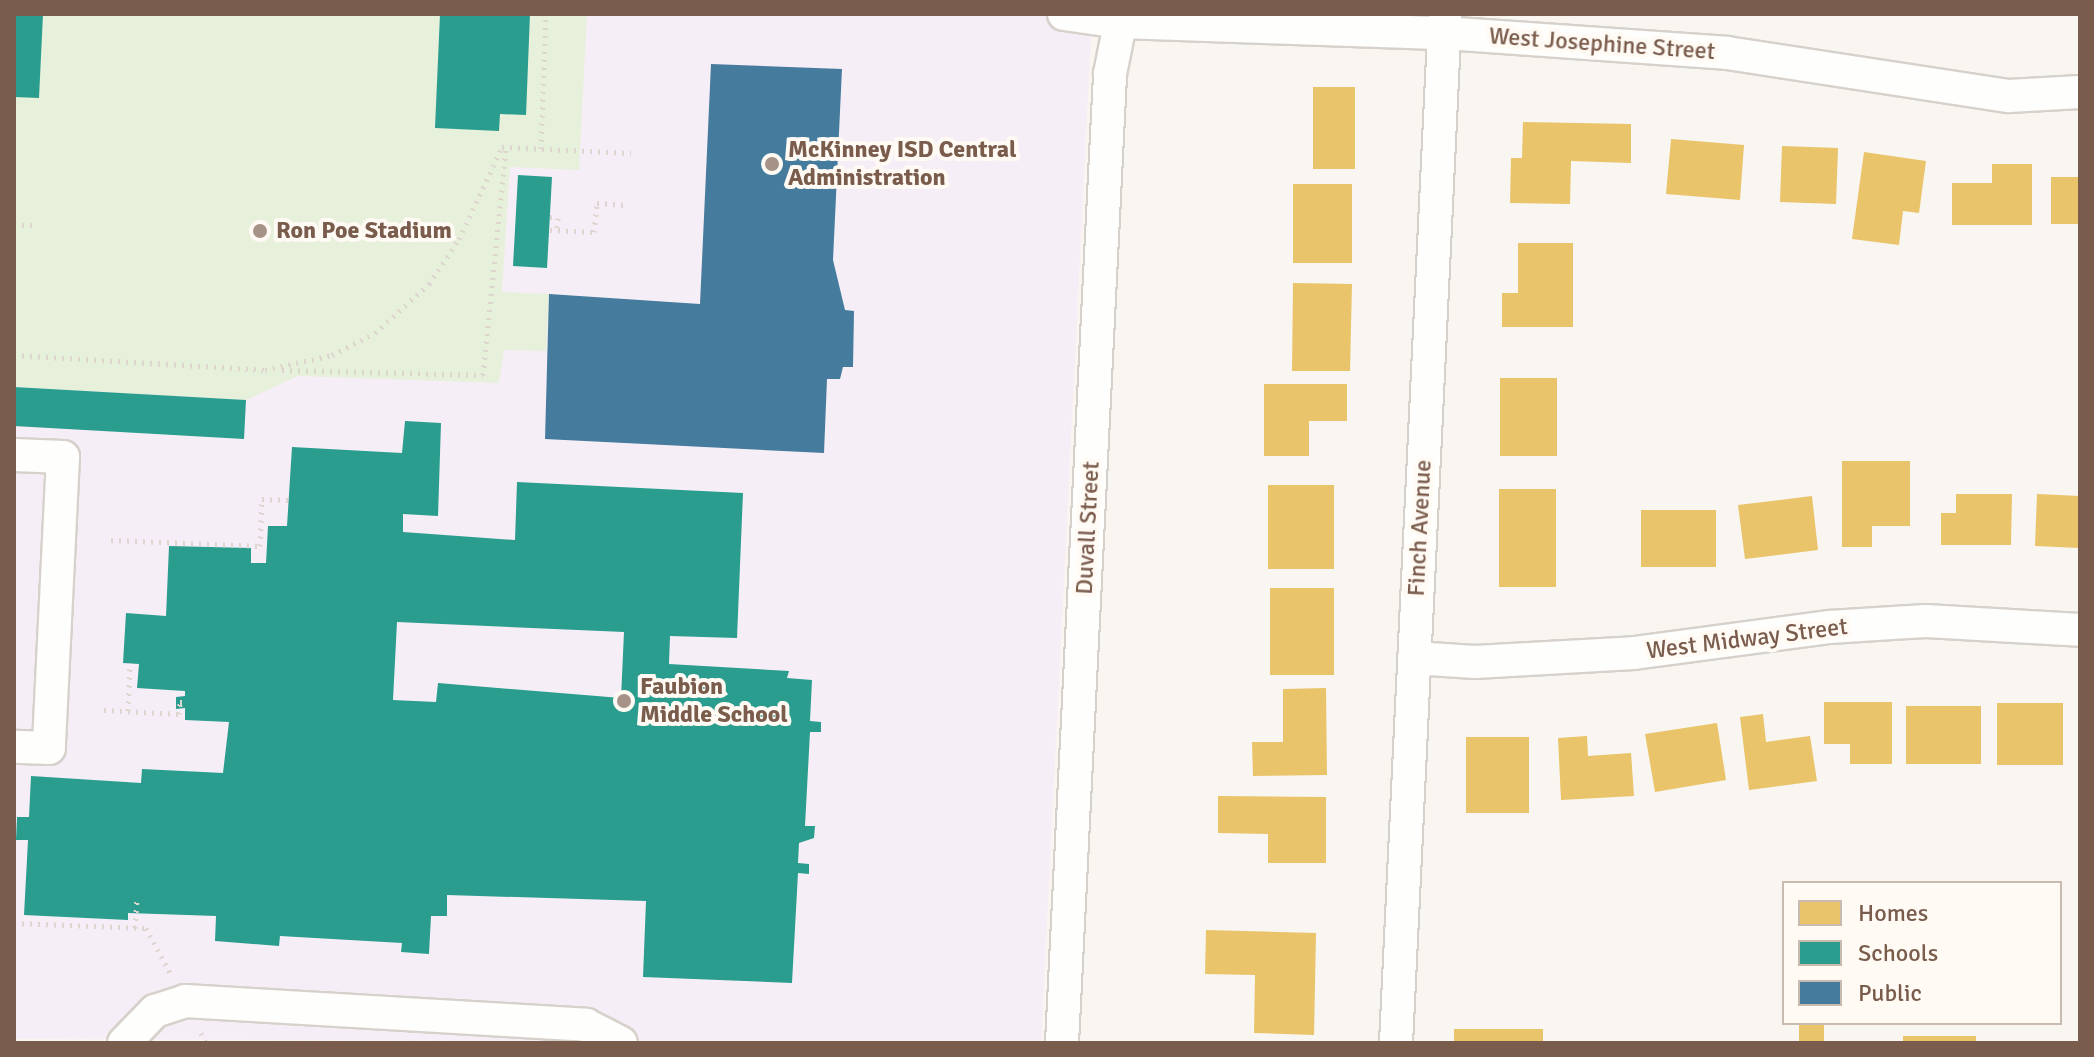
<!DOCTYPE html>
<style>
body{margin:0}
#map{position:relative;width:2094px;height:1057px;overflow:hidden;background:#f9f5f0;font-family:Signika,sans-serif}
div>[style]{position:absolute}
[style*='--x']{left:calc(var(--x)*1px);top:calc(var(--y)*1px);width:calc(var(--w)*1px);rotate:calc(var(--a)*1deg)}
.education>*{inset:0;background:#f6eef6}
.green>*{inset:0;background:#e7f0db}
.homes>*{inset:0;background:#e9c46a}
.schools>*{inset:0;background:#2a9d8f}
.public>*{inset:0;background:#457b9d}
.path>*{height:5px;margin-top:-2.5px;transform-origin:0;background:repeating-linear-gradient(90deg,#dcd5d0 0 2px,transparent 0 8px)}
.roads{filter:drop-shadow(2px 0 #d7d1cb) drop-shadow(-2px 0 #d7d1cb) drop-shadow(0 2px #d7d1cb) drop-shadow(0 -2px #d7d1cb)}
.minor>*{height:32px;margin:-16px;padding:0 16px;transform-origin:16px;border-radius:16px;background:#fefefd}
.dots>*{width:22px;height:22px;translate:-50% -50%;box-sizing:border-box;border:4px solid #fffaf3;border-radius:50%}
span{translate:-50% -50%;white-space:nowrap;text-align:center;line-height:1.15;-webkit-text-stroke:8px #fffaf3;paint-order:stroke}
.street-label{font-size:24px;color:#7a5c4d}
.poi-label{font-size:24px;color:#7a5c4d;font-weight:700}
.left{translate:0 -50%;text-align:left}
.frame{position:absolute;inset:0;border:16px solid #7a5c4d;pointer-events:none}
.legend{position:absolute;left:1782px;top:881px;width:280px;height:144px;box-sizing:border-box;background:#fffaf3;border:2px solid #cabbb1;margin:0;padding:10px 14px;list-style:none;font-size:24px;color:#7a5c4d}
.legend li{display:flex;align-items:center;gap:16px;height:40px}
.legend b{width:40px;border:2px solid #cabbb1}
</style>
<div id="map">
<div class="education">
<i style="clip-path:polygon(14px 14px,1092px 14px,1041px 1043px,14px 1039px)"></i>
</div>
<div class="green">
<i style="clip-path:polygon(14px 14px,587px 14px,579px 170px,510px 167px,502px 292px,549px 294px,546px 351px,504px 350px,499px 383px,298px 376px,246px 400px,14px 387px)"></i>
</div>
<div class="homes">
<i style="clip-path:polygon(1313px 87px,1355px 87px,1355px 169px,1313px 169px)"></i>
<i style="clip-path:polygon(1523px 122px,1631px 124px,1631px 163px,1571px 161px,1570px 204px,1510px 203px,1511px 158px,1522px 158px)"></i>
<i style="clip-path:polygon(1671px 139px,1744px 145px,1740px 200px,1666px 194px)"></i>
<i style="clip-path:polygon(1782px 146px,1838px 148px,1836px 204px,1780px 202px)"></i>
<i style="clip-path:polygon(1864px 152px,1926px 161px,1919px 213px,1903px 211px,1899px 245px,1852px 239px)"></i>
<i style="clip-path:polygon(1992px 164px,2032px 164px,2032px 225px,1952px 225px,1952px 183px,1992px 183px)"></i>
<i style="clip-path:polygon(2051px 177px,2080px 177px,2080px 224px,2051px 224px)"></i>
<i style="clip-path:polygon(1293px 184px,1352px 184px,1352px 263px,1293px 263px)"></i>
<i style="clip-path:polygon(1518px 243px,1573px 243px,1573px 327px,1502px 327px,1502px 293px,1518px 293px)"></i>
<i style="clip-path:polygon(1293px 283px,1352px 284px,1350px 371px,1292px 371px)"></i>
<i style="clip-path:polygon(1500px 378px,1557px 378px,1557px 456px,1500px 456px)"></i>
<i style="clip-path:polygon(1264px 384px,1347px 384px,1347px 421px,1309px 421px,1309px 456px,1264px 456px)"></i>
<i style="clip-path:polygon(1842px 461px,1910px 461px,1910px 526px,1872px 526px,1872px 547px,1842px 547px)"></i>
<i style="clip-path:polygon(1268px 485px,1334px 485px,1334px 569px,1268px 569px)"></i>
<i style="clip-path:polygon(1499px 489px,1556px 489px,1556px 587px,1499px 587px)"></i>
<i style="clip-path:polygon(1956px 494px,2012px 494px,2011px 545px,1941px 545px,1941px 513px,1956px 513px)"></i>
<i style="clip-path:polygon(2037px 494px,2080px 496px,2080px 548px,2035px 546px)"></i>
<i style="clip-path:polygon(1812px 496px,1818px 550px,1745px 559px,1738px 505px)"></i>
<i style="clip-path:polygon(1641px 510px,1716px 510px,1716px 567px,1641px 567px)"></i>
<i style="clip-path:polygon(1270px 588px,1334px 588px,1334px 675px,1270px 675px)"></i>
<i style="clip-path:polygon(1326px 688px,1327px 775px,1253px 776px,1252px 742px,1283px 742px,1283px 689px)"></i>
<i style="clip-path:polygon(1824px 702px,1892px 702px,1892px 764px,1850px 764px,1850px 744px,1824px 744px)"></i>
<i style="clip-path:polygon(1997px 703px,2063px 703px,2063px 765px,1997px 765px)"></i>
<i style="clip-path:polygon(1906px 706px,1981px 706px,1981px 764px,1906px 764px)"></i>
<i style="clip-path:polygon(1763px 714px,1766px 742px,1810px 736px,1817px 781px,1749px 790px,1740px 717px)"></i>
<i style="clip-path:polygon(1717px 723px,1726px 780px,1655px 792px,1645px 734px)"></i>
<i style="clip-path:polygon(1587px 736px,1588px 756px,1631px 753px,1634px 796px,1561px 800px,1558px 738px)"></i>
<i style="clip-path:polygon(1466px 737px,1529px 737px,1529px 813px,1466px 813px)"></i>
<i style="clip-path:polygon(1218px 796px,1326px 797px,1326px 863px,1268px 863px,1268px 834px,1218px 833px)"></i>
<i style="clip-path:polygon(1206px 930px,1316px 933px,1314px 1035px,1254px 1033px,1255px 975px,1205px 974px)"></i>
<i style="clip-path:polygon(1799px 1025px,1824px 1025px,1824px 1043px,1799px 1043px)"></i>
<i style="clip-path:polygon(1454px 1029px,1543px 1029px,1543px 1043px,1454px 1043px)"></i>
<i style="clip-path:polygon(1903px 1036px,1976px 1036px,1976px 1043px,1903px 1043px)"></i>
</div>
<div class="schools">
<i style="clip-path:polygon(14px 14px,43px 14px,39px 98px,14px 97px)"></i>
<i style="clip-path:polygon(440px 14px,530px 14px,526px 115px,500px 114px,499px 131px,435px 128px)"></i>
<i style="clip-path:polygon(518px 175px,552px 177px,547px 268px,513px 266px)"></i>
<i style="clip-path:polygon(14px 387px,246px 400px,244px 439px,14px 426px)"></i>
<i style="clip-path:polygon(evenodd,405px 421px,441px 423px,438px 516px,403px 514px,403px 532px,515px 540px,517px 482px,743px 493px,737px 638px,670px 636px,669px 664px,789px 671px,787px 678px,812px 680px,810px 721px,821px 722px,821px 732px,810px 732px,805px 826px,815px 826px,814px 838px,799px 843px,798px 863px,809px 864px,809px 874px,798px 873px,792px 983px,643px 977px,646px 901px,447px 895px,447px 916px,431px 916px,429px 954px,401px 952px,402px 943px,280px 936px,279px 946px,215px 941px,216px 916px,128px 913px,128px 920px,24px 915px,28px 840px,16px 840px,17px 817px,29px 817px,31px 776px,141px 783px,142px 769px,223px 773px,229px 722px,185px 720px,185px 708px,176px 709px,176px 697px,185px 696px,185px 691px,137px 688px,139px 664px,123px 663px,126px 613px,166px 616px,169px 546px,251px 548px,251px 563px,266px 563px,268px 526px,287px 526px,292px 447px,402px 453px,405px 421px,397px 622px,624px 632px,621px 698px,438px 683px,436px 702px,393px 700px,397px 622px)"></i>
</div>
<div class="public">
<i style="clip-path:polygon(711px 64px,842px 69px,833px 260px,845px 310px,854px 311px,853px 367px,843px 367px,840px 379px,827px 379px,824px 453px,545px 439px,549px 294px,700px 304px)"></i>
</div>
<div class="path">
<i style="--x:541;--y:149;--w:135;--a:-87.9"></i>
<i style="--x:550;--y:217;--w:8;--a:7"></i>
<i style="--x:558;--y:218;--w:12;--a:95"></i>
<i style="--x:14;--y:225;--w:20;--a:0"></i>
<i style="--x:550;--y:230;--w:44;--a:2.6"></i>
<i style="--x:594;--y:232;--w:29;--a:-84"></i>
<i style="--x:597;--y:203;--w:32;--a:4"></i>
<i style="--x:14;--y:355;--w:251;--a:3.4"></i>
<i style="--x:265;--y:370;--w:69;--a:-12.6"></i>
<i style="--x:332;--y:355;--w:48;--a:-27.1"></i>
<i style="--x:375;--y:333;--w:73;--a:-42.2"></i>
<i style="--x:429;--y:284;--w:54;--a:-56.3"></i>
<i style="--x:459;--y:239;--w:102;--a:-64.9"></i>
<i style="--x:502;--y:147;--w:129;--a:2.7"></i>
<i style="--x:282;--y:370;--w:201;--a:1.4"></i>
<i style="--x:483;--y:375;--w:229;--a:-84.2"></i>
<i style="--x:111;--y:540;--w:149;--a:2.3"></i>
<i style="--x:260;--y:546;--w:47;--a:-87.6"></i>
<i style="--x:262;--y:499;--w:26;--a:2"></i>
<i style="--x:104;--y:710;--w:75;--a:3.1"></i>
<i style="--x:179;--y:714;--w:12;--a:-85"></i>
<i style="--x:180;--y:702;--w:5;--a:0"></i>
<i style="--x:128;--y:711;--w:48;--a:-87.6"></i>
<i style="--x:14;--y:923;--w:132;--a:2.2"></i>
<i style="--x:146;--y:928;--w:51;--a:61.9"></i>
<i style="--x:135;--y:928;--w:30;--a:-86"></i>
<i style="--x:201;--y:1033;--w:11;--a:63"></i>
</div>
<div class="roads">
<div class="minor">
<i style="--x:1064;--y:14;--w:58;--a:8"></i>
<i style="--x:1121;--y:22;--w:323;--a:2"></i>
<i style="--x:1444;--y:33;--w:284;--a:4"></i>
<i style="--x:1727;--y:53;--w:285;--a:8.7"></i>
<i style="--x:2009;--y:96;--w:71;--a:-3.2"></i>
<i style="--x:14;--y:455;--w:49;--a:2.3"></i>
<i style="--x:63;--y:457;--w:291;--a:92.8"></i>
<i style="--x:49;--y:748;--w:35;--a:-178"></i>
<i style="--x:1414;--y:658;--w:61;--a:3.8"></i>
<i style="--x:1475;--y:662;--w:159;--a:-3.2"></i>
<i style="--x:1634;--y:653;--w:198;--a:-7.6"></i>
<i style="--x:1830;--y:627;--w:96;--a:-3.6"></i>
<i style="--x:1926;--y:621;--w:154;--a:3.3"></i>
<i style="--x:124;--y:1043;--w:45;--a:-45.9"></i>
<i style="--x:155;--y:1011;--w:32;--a:-18"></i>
<i style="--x:185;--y:1001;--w:402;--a:3.4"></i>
<i style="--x:586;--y:1025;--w:39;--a:27"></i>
<i style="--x:1062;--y:1043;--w:970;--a:-87.16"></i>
<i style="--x:1110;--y:74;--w:61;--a:-78.7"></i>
<i style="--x:1396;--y:1043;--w:1030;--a:-87.27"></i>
</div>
</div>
<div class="dots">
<i style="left:772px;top:164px;background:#a69286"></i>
<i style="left:260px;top:231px;background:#a69286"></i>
<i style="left:624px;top:701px;background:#a69286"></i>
</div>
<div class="street-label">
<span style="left:1602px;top:44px;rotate:4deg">West Josephine Street</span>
<span style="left:1088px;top:528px;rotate:-87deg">Duvall Street</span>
<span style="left:1420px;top:528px;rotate:-87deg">Finch Avenue</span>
<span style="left:1747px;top:639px;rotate:-7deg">West Midway Street</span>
</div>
<div class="poi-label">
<span class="left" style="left:788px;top:164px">McKinney ISD Central<br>Administration</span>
<span class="left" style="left:276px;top:231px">Ron Poe Stadium</span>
<span class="left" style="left:640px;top:701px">Faubion<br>Middle School</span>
</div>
<div class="frame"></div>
<ul class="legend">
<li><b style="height:22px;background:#e9c46a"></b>Homes</li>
<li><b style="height:22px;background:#2a9d8f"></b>Schools</li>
<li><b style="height:22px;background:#457b9d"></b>Public</li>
</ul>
</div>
